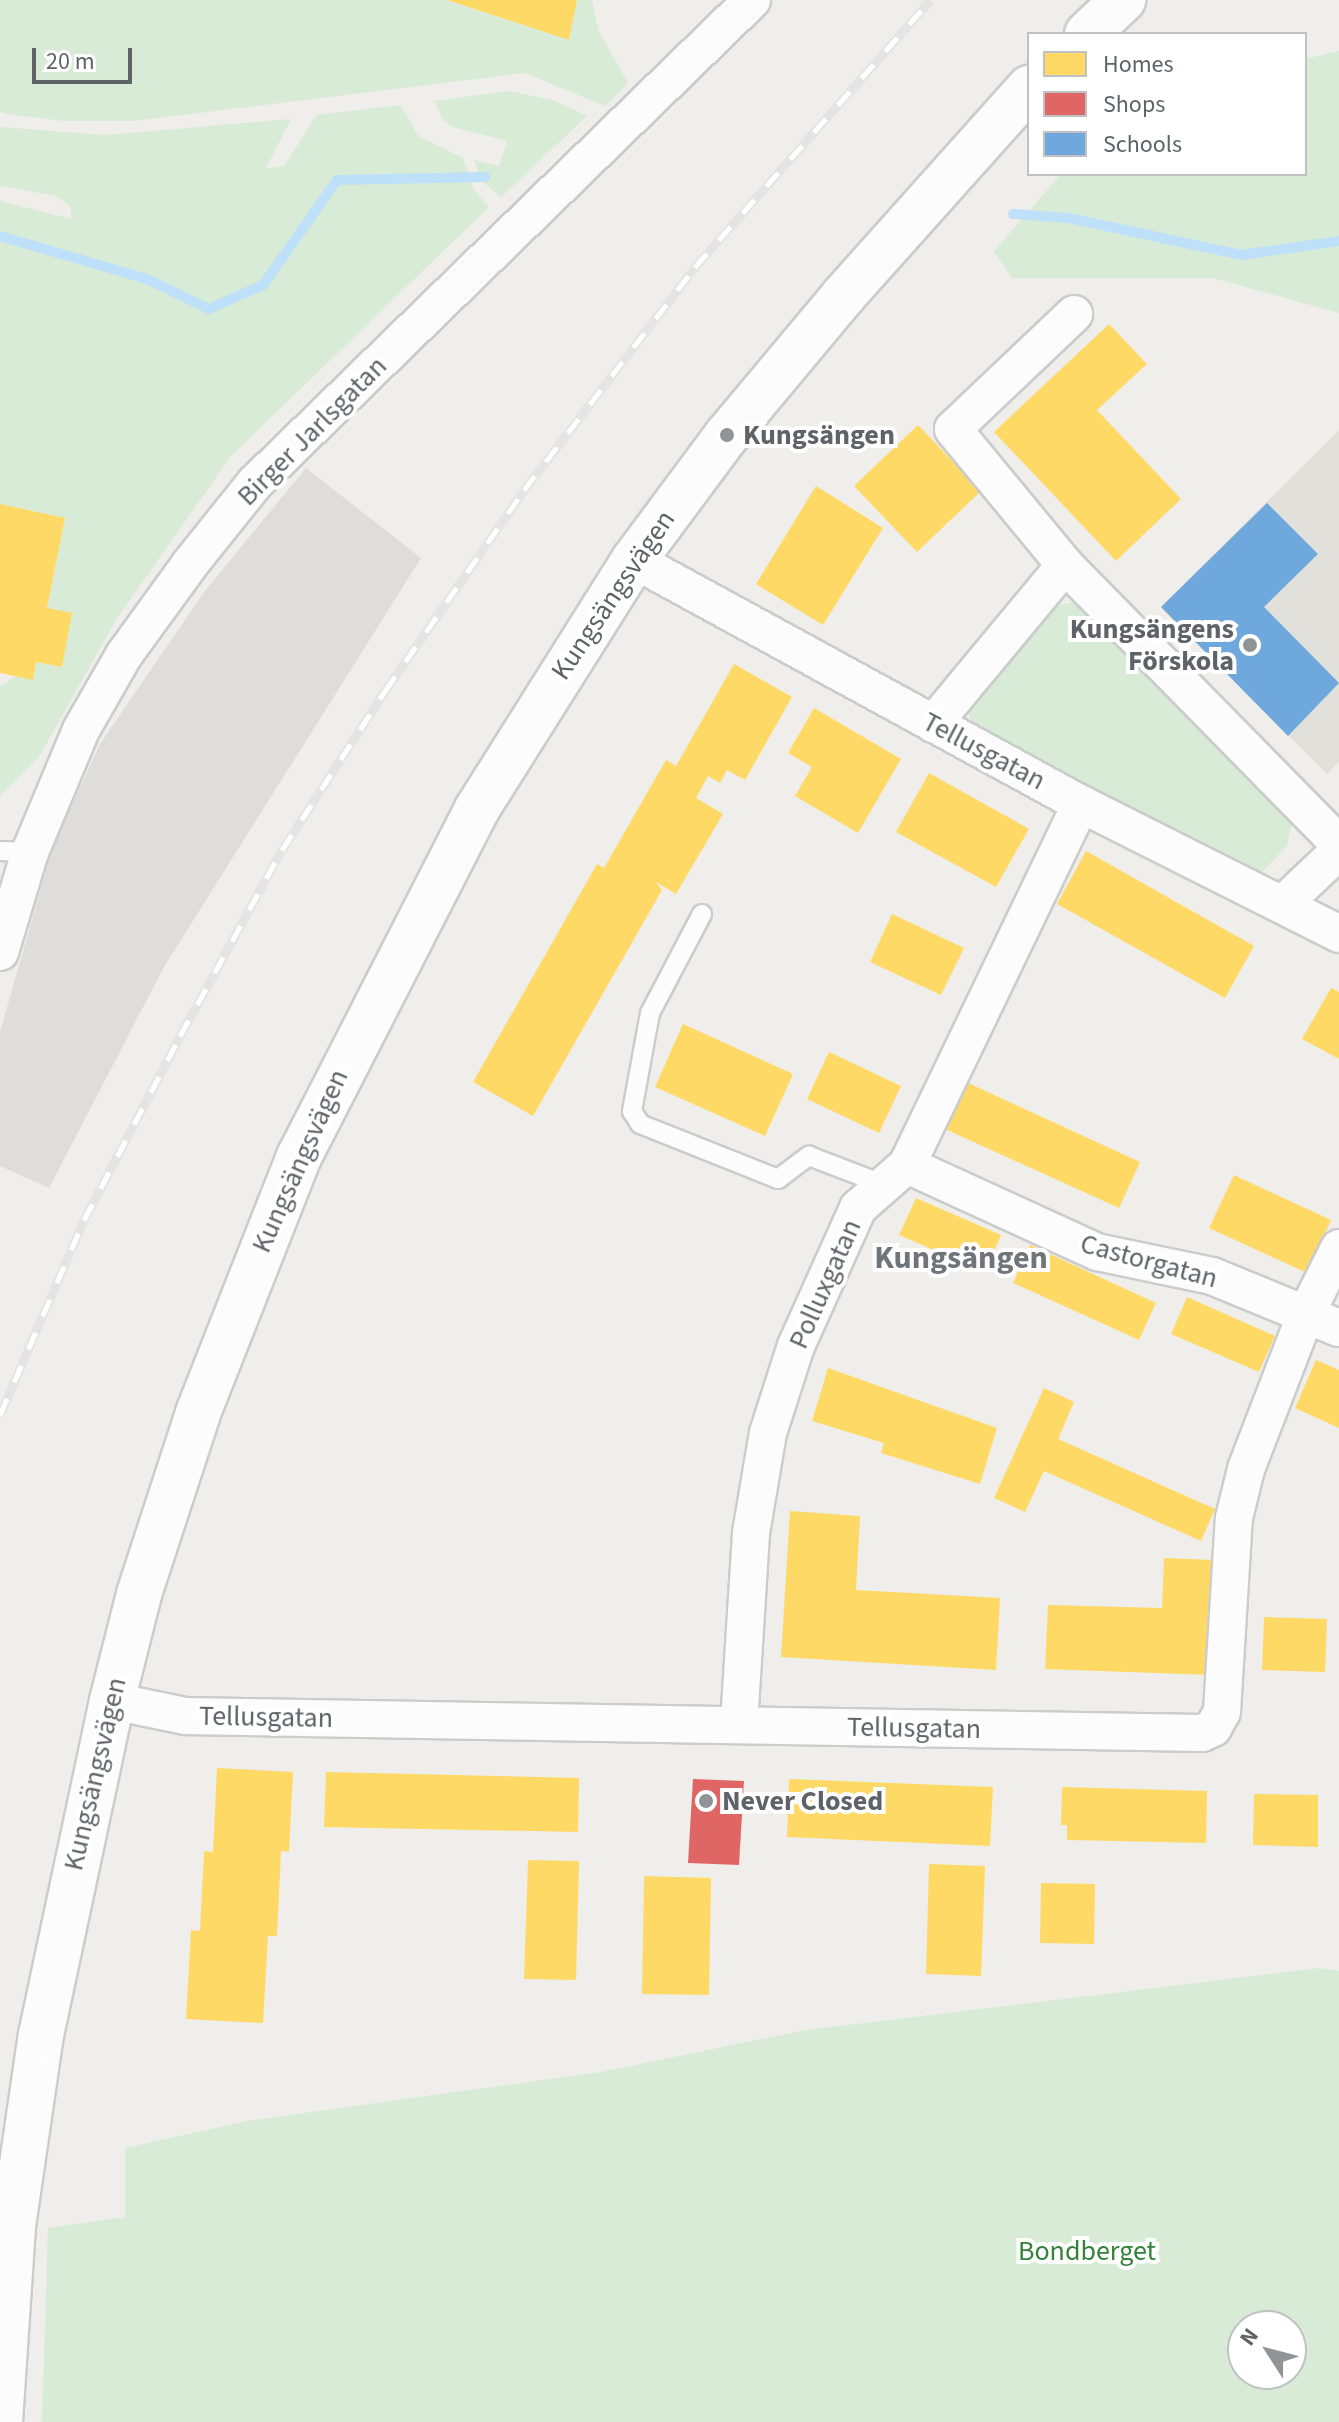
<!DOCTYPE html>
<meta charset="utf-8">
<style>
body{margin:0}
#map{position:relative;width:1339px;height:2422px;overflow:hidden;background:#efeeea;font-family:"Source Sans 3",sans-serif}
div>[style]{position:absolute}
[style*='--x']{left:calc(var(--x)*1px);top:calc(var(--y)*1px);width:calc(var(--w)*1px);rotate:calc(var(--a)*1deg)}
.industrial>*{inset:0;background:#dfddda}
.education>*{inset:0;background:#e2e0da}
.green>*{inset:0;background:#d8ebd6}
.homes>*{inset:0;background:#ffd966}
.shops>*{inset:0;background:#e06666}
.schools>*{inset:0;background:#6fa8dc}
.stream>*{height:10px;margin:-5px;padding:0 5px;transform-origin:5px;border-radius:5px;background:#bfe0f9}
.roads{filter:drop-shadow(2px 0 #cbcccc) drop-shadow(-2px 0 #cbcccc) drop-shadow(0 2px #cbcccc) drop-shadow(0 -2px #cbcccc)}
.service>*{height:18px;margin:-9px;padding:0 9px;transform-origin:9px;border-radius:9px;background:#fdfcfc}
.minor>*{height:36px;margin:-18px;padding:0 18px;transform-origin:18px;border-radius:18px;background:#fdfcfc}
.tertiary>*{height:44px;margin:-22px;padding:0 22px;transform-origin:22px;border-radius:22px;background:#fdfcfc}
.rail>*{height:9px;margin-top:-4.5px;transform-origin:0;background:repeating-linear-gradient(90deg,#fff 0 18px,#e4e4e4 0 36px);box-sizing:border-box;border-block:2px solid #e4e4e4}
.dots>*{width:22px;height:22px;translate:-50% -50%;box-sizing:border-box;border:4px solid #fff;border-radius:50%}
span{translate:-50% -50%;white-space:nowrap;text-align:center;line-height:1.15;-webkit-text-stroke:8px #fff;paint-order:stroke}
.street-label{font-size:28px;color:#5f6368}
.poi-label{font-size:28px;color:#5f6368;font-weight:700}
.left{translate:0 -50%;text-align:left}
.right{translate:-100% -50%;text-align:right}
.park-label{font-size:28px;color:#348238}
.quarter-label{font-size:32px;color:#70757a;font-weight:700}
.legend{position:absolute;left:1027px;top:32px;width:280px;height:144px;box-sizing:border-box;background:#fff;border:2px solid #bfc1c3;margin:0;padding:10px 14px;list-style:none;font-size:24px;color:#5f6368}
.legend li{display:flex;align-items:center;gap:16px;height:40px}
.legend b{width:40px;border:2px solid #bfc1c3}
.north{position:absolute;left:1227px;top:2310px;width:80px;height:80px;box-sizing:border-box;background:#fff;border:2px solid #bfc1c3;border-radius:50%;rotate:306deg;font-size:22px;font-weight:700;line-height:32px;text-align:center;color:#5f6368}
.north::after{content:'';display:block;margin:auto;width:28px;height:36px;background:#919496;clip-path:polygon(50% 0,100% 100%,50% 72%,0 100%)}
.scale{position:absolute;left:32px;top:48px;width:100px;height:36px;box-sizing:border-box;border:4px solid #5f6368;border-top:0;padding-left:10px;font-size:24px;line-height:28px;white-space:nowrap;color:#5f6368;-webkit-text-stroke:6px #fff;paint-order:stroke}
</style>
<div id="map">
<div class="industrial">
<i style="clip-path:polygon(306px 468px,421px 558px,164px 967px,49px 1188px,0 1166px,0 1032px,53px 846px,100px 744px,204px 592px)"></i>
</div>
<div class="education">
<i style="clip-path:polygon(1339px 430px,1339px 762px,1327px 774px,1161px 607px)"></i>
</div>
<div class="green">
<i style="clip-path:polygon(0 0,445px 0,569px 40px,577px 0,592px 0,599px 32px,628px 83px,605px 106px,525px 73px,134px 121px,64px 121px,8px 114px,0 112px)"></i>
<i style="clip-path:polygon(1339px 51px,1339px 313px,1213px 278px,1012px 278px,994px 251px,1061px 174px,1305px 174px,1305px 59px)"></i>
<i style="clip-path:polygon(509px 91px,553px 100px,587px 116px,501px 197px,482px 181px,474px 160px,499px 166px,507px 141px,452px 127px,443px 120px,434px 101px)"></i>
<i style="clip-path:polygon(401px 105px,418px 136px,463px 158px,474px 190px,489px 207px,231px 456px,116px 620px,39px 757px,0 796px,0 686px,17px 676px,33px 679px,36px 662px,62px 667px,72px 614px,47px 608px,65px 518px,0 504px,0 201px,71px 219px,71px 207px,56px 196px,0 186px,0 127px,106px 135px,291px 119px,266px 168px,284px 166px,317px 115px)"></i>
<i style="clip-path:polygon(1077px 602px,1292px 822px,1287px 846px,1262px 872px,1245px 873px,978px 731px,970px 719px,968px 702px,1051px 606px)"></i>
<i style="clip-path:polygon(evenodd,1320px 1968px,1339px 1971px,1339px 2422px,42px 2422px,48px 2228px,125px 2217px,125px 2148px,247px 2121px,601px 2072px,806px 2030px,1320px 1968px,1243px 2326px,1291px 2326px,1291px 2374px,1243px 2374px,1243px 2326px)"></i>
</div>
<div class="homes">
<i style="clip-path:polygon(447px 0,577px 0,569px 40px)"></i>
<i style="clip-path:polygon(1109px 324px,1147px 364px,1097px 410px,1181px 499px,1116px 561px,994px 432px)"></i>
<i style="clip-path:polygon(918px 425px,981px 491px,917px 552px,854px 486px)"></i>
<i style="clip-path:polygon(816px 486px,883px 528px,823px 625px,756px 584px)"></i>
<i style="clip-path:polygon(0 504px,65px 518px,47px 608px,72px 613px,62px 667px,36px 662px,33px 680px,0 673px)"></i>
<i style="clip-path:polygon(734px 664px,792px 697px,745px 780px,727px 770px,720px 783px,708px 776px,696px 798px,723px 814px,676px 894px,656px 882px,662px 890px,533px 1116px,473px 1082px,597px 864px,604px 868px,666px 760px,676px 766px)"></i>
<i style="clip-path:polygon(814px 708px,901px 759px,858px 833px,795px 796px,812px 767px,788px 753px)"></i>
<i style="clip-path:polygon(929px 773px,1029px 829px,996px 887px,896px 832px)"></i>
<i style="clip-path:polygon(1086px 851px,1254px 946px,1225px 998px,1057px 904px)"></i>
<i style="clip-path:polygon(892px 914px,964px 948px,941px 995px,870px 962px)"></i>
<i style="clip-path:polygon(1331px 988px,1339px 992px,1339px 1059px,1302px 1039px)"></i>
<i style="clip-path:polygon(683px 1024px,793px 1074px,765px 1136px,655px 1087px)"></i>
<i style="clip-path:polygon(829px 1052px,901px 1086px,879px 1133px,807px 1099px)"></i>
<i style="clip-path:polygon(966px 1082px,1140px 1162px,1119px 1208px,945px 1129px)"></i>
<i style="clip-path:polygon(1234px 1175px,1331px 1220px,1307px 1273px,1209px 1228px)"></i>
<i style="clip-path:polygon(916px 1198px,1001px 1235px,985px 1272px,899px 1235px)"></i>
<i style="clip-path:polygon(1030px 1245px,1156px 1303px,1139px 1340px,1013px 1283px)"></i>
<i style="clip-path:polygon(1187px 1297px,1275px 1336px,1259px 1372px,1171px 1334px)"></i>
<i style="clip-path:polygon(1316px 1360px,1339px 1370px,1339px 1428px,1295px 1408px)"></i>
<i style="clip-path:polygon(828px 1368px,997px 1428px,980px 1484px,881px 1453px,884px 1443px,812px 1421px)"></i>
<i style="clip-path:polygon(1044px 1388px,1074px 1402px,1058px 1439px,1215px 1509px,1201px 1541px,1044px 1471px,1025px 1512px,994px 1498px)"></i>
<i style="clip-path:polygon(790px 1511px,860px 1516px,856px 1590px,1000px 1598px,996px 1670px,781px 1657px)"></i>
<i style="clip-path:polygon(1164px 1558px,1213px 1560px,1210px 1675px,1045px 1669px,1048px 1605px,1162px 1608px)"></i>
<i style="clip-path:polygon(1264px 1617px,1327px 1619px,1325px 1672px,1262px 1670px)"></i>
<i style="clip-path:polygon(217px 1768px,293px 1772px,289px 1852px,281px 1851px,277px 1936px,268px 1936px,263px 2023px,186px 2019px,191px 1930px,200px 1931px,204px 1851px,213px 1852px)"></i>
<i style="clip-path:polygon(326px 1772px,579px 1778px,578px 1832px,324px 1827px)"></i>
<i style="clip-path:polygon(789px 1779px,993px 1787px,990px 1846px,787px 1837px)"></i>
<i style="clip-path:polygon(1062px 1787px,1207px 1791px,1206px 1843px,1067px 1840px,1067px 1825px,1061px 1825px)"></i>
<i style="clip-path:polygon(1254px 1794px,1318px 1795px,1318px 1847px,1253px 1845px)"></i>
<i style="clip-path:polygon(528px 1860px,579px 1861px,576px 1980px,524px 1979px)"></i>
<i style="clip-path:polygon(929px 1864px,985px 1866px,981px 1976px,926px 1974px)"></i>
<i style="clip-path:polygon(644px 1876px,711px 1878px,709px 1995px,642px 1994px)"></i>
<i style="clip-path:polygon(1041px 1883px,1095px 1884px,1094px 1944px,1040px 1943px)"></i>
</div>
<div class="shops">
<i style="clip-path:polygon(693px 1779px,744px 1781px,739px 1865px,688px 1863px)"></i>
</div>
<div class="schools">
<i style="clip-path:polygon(1267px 503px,1318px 554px,1264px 607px,1339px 683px,1288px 736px,1161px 607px)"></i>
</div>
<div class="stream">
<i style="--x:1013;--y:214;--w:56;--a:4.1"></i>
<i style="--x:1069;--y:218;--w:176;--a:12.1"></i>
<i style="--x:1241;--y:255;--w:99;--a:-8.1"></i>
<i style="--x:0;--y:236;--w:153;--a:16.3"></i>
<i style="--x:147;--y:279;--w:69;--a:25.8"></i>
<i style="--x:209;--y:309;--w:59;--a:-24"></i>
<i style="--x:263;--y:285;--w:128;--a:-54.8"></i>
<i style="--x:337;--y:180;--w:148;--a:-1.2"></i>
</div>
<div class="roads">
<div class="service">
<i style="--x:0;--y:851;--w:30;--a:2"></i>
<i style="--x:702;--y:914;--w:112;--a:117.7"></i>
<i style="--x:650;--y:1013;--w:100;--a:100.4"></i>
<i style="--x:632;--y:1111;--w:15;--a:58"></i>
<i style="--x:640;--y:1124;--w:149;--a:21.7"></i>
<i style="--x:778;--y:1179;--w:39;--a:-37"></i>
<i style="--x:809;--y:1156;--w:78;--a:21"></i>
</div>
<div class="minor">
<i style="--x:634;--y:560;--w:509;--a:28.63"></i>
<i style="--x:1081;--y:804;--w:289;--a:26.7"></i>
<i style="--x:1065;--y:565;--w:176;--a:-129.5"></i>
<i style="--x:953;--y:429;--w:167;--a:-43.5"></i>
<i style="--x:933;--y:724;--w:207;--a:-50.3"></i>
<i style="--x:1065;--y:565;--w:391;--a:45.5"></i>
<i style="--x:1284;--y:903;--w:76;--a:-43.4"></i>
<i style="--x:0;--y:952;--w:104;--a:-73.3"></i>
<i style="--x:30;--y:852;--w:132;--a:-67.3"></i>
<i style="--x:81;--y:730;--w:86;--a:-60.2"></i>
<i style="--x:124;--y:655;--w:112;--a:-54"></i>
<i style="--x:190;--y:564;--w:104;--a:-51.3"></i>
<i style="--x:255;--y:483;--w:693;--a:-44.18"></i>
<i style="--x:907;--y:1165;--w:209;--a:24.6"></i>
<i style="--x:1097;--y:1252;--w:117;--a:11.8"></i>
<i style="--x:1212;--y:1276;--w:137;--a:22.3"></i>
<i style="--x:112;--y:1701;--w:75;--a:11.6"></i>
<i style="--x:185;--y:1716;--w:1017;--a:0.96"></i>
<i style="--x:1202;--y:1733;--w:12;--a:-24"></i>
<i style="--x:1213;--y:1728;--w:18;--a:-61"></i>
<i style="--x:1222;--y:1712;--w:194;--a:-86.5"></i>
<i style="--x:1234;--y:1518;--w:50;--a:-76.2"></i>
<i style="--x:1246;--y:1469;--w:164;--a:-68.9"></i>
<i style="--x:1305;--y:1316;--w:76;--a:-63.4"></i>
<i style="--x:739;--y:1724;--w:191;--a:-86.4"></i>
<i style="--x:751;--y:1533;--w:101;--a:-80.4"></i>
<i style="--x:768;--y:1433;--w:91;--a:-72.2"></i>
<i style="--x:796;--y:1346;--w:151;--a:-65.8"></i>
<i style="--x:858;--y:1208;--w:65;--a:-41.3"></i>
<i style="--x:907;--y:1165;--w:401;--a:-64.3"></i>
</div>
<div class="tertiary">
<i style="--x:1087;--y:34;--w:50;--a:-43.4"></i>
<i style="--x:0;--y:2422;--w:196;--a:-86.2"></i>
<i style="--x:13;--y:2226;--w:193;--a:-81.7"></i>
<i style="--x:41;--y:2035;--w:341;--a:-78"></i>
<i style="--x:112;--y:1701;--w:110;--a:-75.8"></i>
<i style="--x:139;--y:1594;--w:190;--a:-71.9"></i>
<i style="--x:198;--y:1413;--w:275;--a:-68.5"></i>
<i style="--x:299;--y:1157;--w:391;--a:-62.9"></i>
<i style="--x:477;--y:809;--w:294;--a:-57.8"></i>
<i style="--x:634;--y:560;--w:156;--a:-53.4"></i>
<i style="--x:727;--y:435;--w:182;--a:-50.1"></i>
<i style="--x:844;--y:295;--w:278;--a:-48.2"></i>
</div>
</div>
<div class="rail">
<i style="--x:0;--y:1415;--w:212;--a:-66.7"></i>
<i style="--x:84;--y:1220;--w:208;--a:-62.4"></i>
<i style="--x:180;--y:1036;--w:212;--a:-61.3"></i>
<i style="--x:282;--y:850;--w:189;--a:-57.1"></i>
<i style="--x:385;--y:691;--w:244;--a:-55.3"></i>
<i style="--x:524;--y:490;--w:281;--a:-52.5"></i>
<i style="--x:695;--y:267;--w:356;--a:-48.6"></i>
</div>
<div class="dots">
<i style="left:727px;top:435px;background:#919496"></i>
<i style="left:1250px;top:645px;background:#919496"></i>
<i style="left:706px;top:1801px;background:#919496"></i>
</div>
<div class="street-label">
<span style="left:312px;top:431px;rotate:-45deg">Birger Jarlsgatan</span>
<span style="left:613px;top:595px;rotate:-56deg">Kungsängsvägen</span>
<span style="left:984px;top:751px;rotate:28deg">Tellusgatan</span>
<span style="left:300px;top:1161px;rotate:-66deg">Kungsängsvägen</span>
<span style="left:1149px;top:1261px;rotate:15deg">Castorgatan</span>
<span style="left:825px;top:1284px;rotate:-66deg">Polluxgatan</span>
<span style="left:266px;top:1717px;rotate:1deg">Tellusgatan</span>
<span style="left:914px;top:1728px;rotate:1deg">Tellusgatan</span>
<span style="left:95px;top:1774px;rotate:-77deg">Kungsängsvägen</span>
</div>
<div class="poi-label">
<span class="left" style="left:743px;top:435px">Kungsängen</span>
<span class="right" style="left:1234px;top:645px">Kungsängens<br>Förskola</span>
<span class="left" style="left:722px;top:1801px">Never Closed</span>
</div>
<div class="park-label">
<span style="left:1087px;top:2251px">Bondberget</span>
</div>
<div class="quarter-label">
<span style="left:961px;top:1258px">Kungsängen</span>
</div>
<ul class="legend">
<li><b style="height:22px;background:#ffd966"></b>Homes</li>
<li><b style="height:22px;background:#e06666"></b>Shops</li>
<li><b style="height:22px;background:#6fa8dc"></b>Schools</li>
</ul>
<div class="north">N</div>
<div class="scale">20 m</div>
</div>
